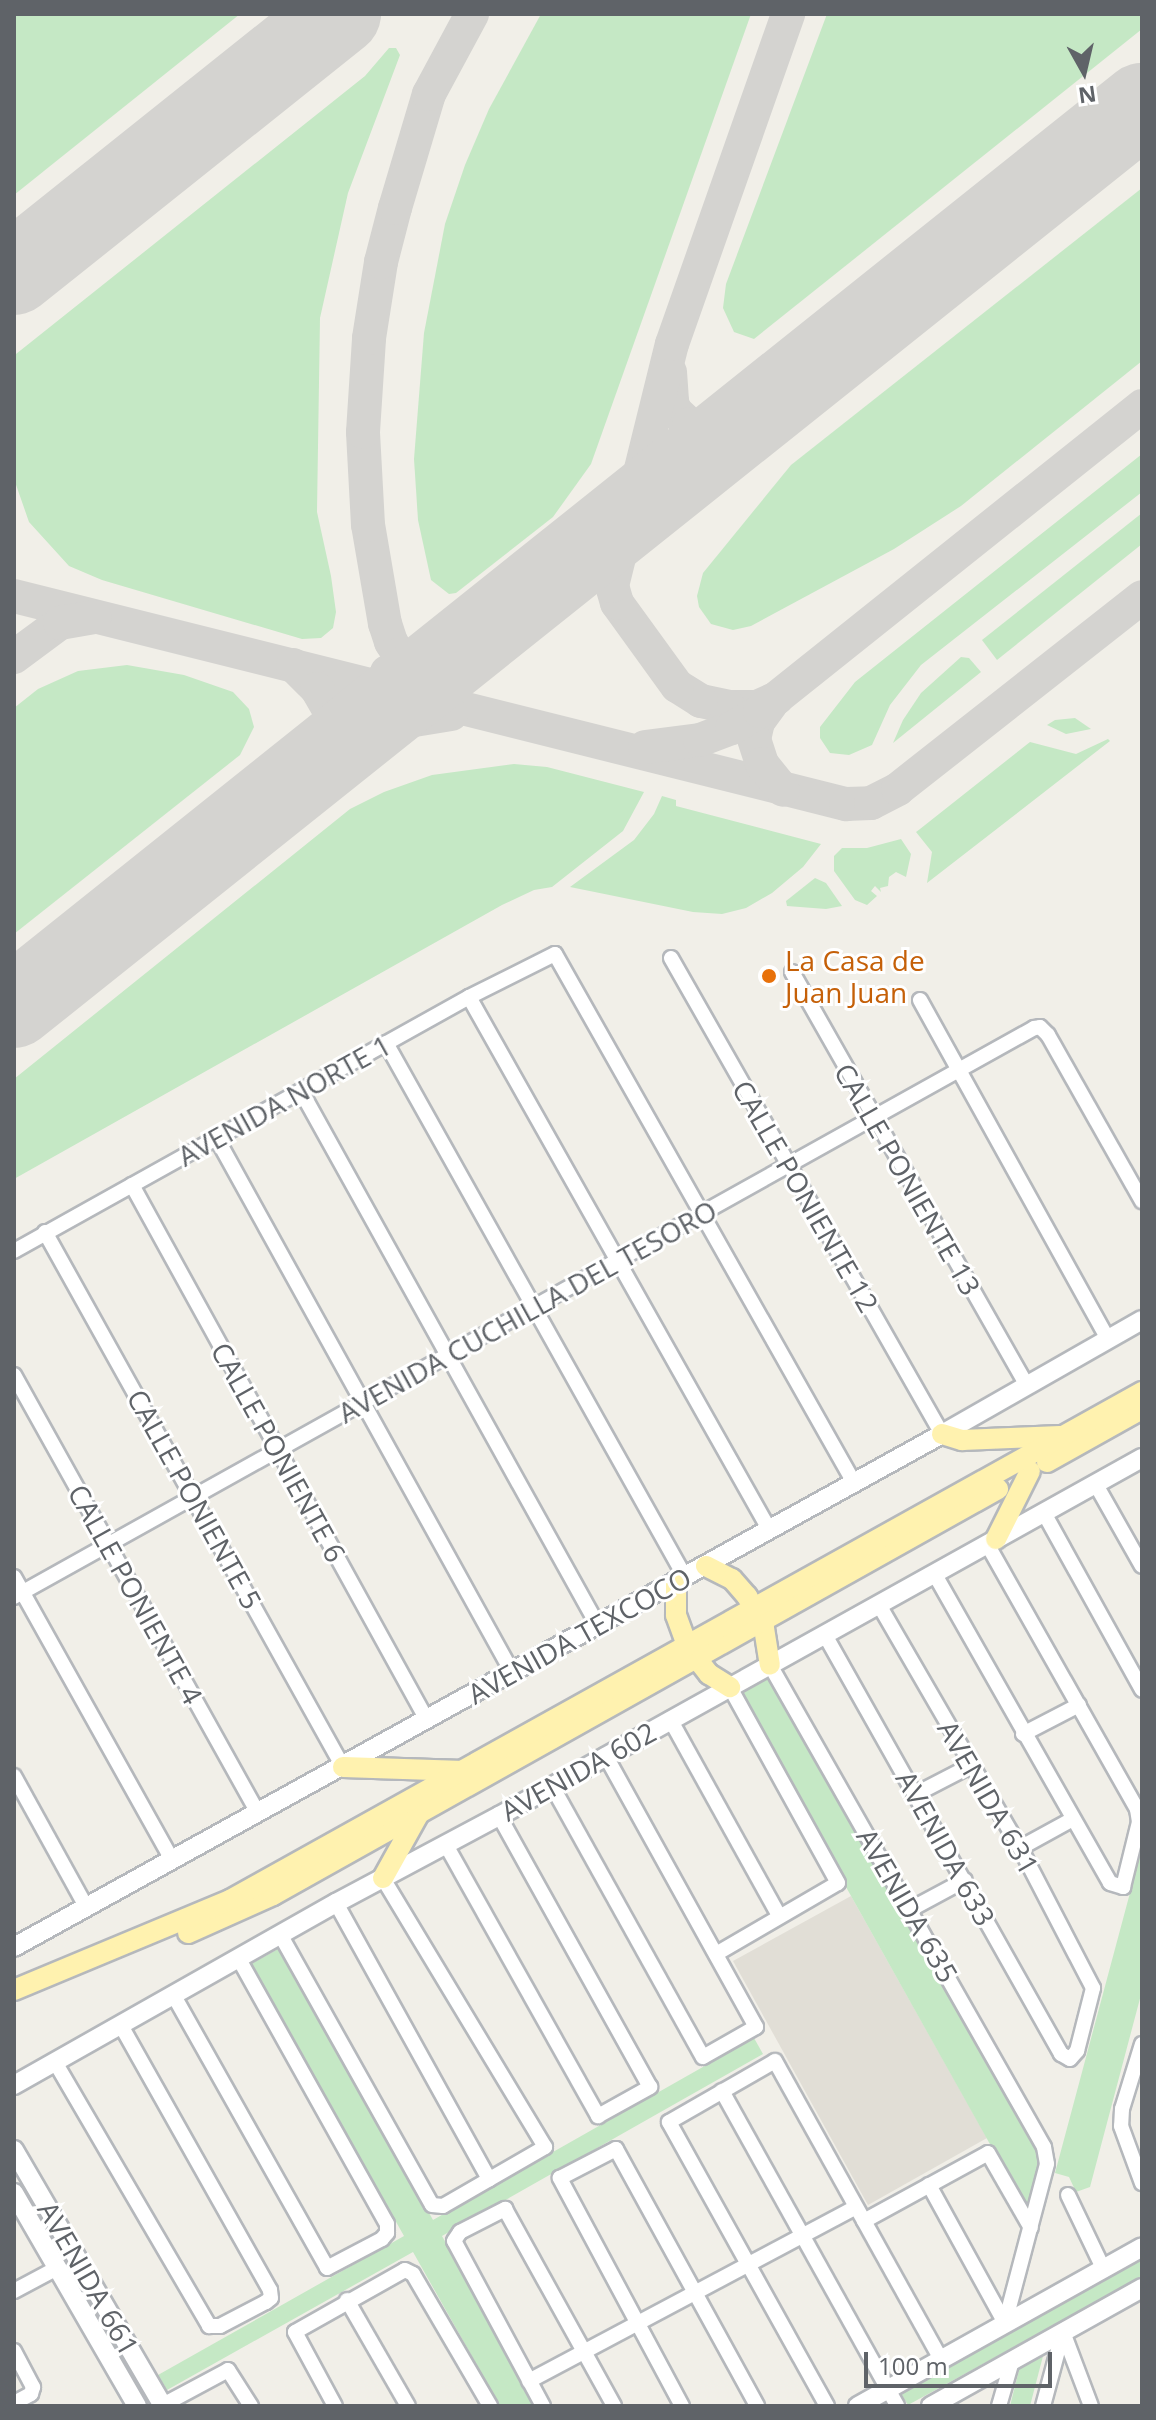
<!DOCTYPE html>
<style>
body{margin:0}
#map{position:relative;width:1156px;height:2420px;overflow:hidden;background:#f1efe8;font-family:"Open Sans",sans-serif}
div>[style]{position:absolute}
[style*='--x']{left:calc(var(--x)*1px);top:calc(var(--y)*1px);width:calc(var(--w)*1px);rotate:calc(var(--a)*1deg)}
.education>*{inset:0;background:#e1ded6}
.green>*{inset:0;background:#c5e8c5}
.taxiway>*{height:34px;margin:-17px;padding:0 17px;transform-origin:17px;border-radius:17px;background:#d4d3d0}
.runway>*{height:84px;margin:-42px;padding:0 42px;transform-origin:42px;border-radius:42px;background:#d4d3d0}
.roads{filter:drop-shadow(2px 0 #b5b8bc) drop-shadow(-2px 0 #b5b8bc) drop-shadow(0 2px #b5b8bc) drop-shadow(0 -2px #b5b8bc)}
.street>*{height:14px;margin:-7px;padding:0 7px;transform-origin:7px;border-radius:7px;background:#fff}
.secondary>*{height:18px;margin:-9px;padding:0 9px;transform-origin:9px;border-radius:9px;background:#fff}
.primary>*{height:20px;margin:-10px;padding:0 10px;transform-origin:10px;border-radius:10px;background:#fff2af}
.dots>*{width:22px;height:22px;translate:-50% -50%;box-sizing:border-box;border:4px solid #fff;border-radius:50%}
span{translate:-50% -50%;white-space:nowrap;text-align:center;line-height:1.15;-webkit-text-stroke:6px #fff;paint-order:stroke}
.food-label{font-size:28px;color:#c56008}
.left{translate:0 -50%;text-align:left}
.street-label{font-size:28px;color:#5f6368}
.frame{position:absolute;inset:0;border:16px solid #5f6368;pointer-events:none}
.north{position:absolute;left:1044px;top:32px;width:80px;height:80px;-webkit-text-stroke:6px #fff;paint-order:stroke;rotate:172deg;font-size:22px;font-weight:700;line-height:32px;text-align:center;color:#5f6368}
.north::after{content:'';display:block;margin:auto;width:28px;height:36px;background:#5f6368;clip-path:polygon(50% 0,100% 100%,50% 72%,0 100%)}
.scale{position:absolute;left:864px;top:2352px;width:188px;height:36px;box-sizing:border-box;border:4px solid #5f6368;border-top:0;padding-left:10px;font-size:24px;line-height:28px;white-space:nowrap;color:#5f6368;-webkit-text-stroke:6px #fff;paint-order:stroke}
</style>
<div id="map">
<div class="education">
<i style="clip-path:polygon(851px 1896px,987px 2138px,868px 2205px,733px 1961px)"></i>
</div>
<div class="green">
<i style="clip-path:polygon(14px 14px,240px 14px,14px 195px)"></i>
<i style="clip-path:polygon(541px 14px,751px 14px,591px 464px,553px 517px,456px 593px,449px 594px,431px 580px,418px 520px,414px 459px,424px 333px,445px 224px,465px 165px,489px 109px)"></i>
<i style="clip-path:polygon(827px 14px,1142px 14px,1142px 29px,754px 339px,734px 332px,723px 308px,726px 284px)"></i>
<i style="clip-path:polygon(389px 48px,396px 48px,400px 55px,348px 193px,320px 318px,317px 512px,331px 576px,336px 612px,333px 628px,321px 638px,302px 639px,102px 580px,69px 566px,29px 522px,14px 479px,16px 354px,365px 76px)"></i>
<i style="clip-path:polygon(1142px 188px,1142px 361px,961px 506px,894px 549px,751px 626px,733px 630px,711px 624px,699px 607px,697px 596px,703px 573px,791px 465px)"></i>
<i style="clip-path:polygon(1142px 454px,1142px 492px,921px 665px,890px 705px,872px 745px,849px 755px,830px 753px,820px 738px,820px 727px,855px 682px)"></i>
<i style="clip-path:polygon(1142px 513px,1142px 544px,997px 660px,982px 640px)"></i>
<i style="clip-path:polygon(961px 657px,969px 658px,981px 672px,893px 743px,903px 720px,921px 693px)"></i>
<i style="clip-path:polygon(127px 665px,184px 675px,233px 692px,249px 709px,254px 727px,240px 755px,14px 934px,14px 708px,38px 689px,78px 671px)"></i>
<i style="clip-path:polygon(1075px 718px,1091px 729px,1066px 734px,1047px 725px,1055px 720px)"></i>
<i style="clip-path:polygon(1108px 739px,1110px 741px,927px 883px,932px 852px,916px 832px,920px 829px,1030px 742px,1076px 754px)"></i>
<i style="clip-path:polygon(514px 764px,547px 767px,644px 792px,623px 831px,552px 887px,534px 890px,502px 905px,14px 1179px,14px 1079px,350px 809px,384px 792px,432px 775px)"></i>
<i style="clip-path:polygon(662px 796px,676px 800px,676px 806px,821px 844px,803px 867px,772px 893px,746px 908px,722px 914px,693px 912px,570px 887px,634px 840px,654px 814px)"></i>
<i style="clip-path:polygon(901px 839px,911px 854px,906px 877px,896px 872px,889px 877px,888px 886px,880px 888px,881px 892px,875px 886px,871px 891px,877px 896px,867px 905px,855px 900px,834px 871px,834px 856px,842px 848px,867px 848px)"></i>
<i style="clip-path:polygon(815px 878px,826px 883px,842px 906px,826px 909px,787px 906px,786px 901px)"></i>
<i style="clip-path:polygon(771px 1676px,1041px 2158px,1029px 2214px,738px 1694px)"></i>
<i style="clip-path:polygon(1142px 1848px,1142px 1991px,1090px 2187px,1076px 2192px,1069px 2177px,1055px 2173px)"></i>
<i style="clip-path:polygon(280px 1948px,433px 2220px,754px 2038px,763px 2054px,442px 2236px,537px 2406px,500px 2406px,413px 2252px,167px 2390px,158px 2375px,404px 2236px,251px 1964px)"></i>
<i style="clip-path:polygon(1142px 2253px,1142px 2277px,908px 2405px,899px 2390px)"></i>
<i style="clip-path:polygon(1043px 2356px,1030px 2406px,1010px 2406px,1020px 2366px)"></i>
</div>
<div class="taxiway">
<i style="--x:670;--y:372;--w:30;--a:86"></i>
<i style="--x:672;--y:402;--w:9;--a:72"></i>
<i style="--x:675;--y:411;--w:19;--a:43"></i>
<i style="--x:689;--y:424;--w:28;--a:17"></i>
<i style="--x:716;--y:432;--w:15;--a:-8"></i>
<i style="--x:731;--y:430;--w:24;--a:-33"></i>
<i style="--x:633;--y:536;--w:26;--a:-61"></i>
<i style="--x:646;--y:513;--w:43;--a:-50.7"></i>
<i style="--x:14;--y:596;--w:858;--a:14.04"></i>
<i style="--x:846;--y:804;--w:25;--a:-2"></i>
<i style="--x:871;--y:803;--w:30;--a:-27"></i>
<i style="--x:898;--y:789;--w:310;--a:-38.2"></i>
<i style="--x:14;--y:657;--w:57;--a:-36.5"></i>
<i style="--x:60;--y:623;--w:35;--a:-10"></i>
<i style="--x:293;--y:665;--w:34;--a:45"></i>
<i style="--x:317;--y:689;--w:32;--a:60"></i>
<i style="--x:333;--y:717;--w:23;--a:95"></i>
<i style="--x:331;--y:740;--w:35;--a:123"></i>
<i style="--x:387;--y:672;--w:56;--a:-19.7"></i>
<i style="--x:440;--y:653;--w:55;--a:-27"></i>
<i style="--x:442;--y:698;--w:36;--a:-144"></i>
<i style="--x:413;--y:677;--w:41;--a:-122.2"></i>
<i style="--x:391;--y:642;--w:19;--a:-108"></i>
<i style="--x:385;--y:624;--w:100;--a:-99.7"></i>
<i style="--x:368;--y:525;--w:93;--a:-93.1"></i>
<i style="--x:363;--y:432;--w:94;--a:-86.3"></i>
<i style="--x:369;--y:338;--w:77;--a:-81"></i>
<i style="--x:381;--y:262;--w:56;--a:-75.5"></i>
<i style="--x:395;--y:208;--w:119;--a:-73.4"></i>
<i style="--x:429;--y:94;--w:91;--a:-61.7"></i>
<i style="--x:777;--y:698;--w:22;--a:156"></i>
<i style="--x:757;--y:707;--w:28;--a:180"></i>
<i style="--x:729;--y:707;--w:29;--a:-168"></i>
<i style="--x:701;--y:701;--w:28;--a:-148"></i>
<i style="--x:677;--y:686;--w:102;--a:-125.9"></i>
<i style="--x:617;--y:603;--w:18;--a:-106"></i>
<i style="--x:612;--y:586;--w:249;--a:-76.1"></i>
<i style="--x:672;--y:344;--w:350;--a:-70.6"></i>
<i style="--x:771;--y:704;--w:22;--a:126"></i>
<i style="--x:758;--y:722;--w:17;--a:103"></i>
<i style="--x:754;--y:739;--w:26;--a:72"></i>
<i style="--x:762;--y:764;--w:33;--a:51"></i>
<i style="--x:342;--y:745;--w:52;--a:-23.6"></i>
<i style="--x:390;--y:724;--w:62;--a:-9.3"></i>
<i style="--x:645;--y:747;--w:55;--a:-7.3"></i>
<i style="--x:700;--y:740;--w:34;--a:-21"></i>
<i style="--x:732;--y:728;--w:33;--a:-31"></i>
<i style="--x:760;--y:711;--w:489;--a:-38.6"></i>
</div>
<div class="runway">
<i style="--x:14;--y:273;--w:416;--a:-38.6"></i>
<i style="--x:14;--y:1006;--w:1444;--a:-38.62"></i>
</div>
<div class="roads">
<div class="street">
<i style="--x:671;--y:958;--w:548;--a:60.35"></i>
<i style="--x:792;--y:972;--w:475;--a:60.4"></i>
<i style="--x:469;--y:997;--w:611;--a:60.58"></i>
<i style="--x:920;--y:1000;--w:388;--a:61"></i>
<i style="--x:386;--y:1043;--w:612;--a:60.75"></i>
<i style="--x:301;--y:1091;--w:610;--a:60.95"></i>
<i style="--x:216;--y:1137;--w:611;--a:61.05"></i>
<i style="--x:132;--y:1185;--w:611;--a:61.13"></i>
<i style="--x:45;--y:1232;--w:612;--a:60.88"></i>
<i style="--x:14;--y:1251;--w:521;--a:-29.17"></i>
<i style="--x:469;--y:997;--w:96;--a:-26.6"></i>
<i style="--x:555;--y:954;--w:605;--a:60.51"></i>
<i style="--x:14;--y:1375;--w:501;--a:60.88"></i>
<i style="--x:1095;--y:1483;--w:95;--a:60.5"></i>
<i style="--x:1044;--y:1513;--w:202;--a:61"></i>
<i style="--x:934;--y:1573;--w:356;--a:60.4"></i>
<i style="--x:1110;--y:1883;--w:14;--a:17"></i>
<i style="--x:1123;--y:1887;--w:67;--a:-76.2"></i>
<i style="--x:1139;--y:1822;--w:13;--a:-99"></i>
<i style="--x:1137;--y:1809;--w:305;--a:-119.5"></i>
<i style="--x:14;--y:1577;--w:324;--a:60.8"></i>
<i style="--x:14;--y:1597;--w:1168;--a:-29.15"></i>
<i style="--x:1034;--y:1028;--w:6;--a:-9"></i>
<i style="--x:1040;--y:1027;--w:11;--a:45"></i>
<i style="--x:1048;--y:1035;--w:191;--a:60.5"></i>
<i style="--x:825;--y:1635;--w:481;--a:60.6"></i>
<i style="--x:1061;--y:2054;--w:10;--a:29"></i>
<i style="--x:1070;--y:2059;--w:11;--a:-49"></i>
<i style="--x:1077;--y:2051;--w:65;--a:-75.7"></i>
<i style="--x:1093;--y:1988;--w:158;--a:-117.5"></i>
<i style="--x:1020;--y:1848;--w:281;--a:-120.1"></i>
<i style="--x:770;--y:1665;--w:554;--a:60.38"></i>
<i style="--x:1044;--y:2147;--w:17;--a:80"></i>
<i style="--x:1047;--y:2164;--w:164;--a:104.8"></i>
<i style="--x:670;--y:1719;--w:225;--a:61"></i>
<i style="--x:1023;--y:1734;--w:63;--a:-27.4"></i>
<i style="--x:14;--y:1776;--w:151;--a:61.1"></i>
<i style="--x:552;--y:1786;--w:310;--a:60.9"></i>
<i style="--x:703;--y:2057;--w:61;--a:-29.5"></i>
<i style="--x:756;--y:2027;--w:311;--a:-119"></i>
<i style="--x:916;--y:1794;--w:61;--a:-27.4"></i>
<i style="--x:446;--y:1845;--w:311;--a:60.7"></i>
<i style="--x:598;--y:2116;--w:60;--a:-29.1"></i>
<i style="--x:650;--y:2087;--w:310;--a:-119.1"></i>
<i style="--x:1020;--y:1848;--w:60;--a:-28.7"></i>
<i style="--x:336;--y:1903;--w:316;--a:61"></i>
<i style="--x:911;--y:1909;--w:61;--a:-28.2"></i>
<i style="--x:281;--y:1936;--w:308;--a:60.7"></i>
<i style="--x:432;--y:2205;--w:11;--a:5"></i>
<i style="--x:443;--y:2206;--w:118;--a:-30"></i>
<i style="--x:545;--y:2147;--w:314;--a:-121.1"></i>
<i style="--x:716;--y:1954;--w:141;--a:-30.2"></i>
<i style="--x:838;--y:1883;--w:224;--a:-118.9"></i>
<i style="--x:174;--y:1996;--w:312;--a:60.6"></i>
<i style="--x:327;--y:2268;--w:62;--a:-27.8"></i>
<i style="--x:382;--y:2239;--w:8;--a:-50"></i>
<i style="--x:387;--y:2233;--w:9;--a:-90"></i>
<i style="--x:387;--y:2224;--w:304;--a:-119.2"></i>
<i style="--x:1142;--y:2044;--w:68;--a:107.1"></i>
<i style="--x:1122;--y:2109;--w:17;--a:93"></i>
<i style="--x:1121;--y:2126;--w:61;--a:69.8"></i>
<i style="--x:55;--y:2062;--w:306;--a:59.7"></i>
<i style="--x:209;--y:2326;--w:11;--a:0"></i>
<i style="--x:220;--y:2326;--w:52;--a:-27.6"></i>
<i style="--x:266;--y:2302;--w:6;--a:-39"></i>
<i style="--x:271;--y:2298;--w:8;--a:-97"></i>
<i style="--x:270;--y:2290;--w:303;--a:-119.4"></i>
<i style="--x:722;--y:2091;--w:360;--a:60.9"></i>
<i style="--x:929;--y:2185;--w:158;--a:61.2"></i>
<i style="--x:1068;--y:2195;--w:81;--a:64.4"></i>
<i style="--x:864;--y:2221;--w:141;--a:-28.7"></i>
<i style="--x:988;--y:2153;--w:86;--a:60.2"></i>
<i style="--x:14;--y:2291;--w:51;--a:-28.1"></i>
<i style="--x:347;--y:2300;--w:122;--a:60.1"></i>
<i style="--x:1063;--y:2332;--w:79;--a:69.3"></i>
<i style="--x:14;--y:2351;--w:41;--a:62.2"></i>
<i style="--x:33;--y:2387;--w:7;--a:106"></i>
<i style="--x:31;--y:2394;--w:19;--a:152"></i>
<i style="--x:529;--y:2381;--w:370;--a:-28"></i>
<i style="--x:161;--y:2406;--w:76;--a:-28.2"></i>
<i style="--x:228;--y:2370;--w:43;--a:57.4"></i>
<i style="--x:335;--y:2406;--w:84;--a:-118.4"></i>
<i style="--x:295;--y:2332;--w:126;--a:-29.4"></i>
<i style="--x:405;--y:2270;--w:9;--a:27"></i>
<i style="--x:413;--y:2274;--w:153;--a:59.7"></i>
<i style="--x:543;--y:2406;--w:187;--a:-118.3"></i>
<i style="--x:454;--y:2241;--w:11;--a:-56"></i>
<i style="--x:460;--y:2232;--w:51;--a:-27.1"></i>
<i style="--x:505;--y:2209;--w:225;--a:61"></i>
<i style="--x:682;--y:2406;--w:259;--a:-118.2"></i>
<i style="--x:560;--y:2178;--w:63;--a:-27.4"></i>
<i style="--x:616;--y:2149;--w:293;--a:61.2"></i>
<i style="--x:827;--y:2406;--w:325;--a:-119.1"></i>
<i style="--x:669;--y:2122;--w:122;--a:-29.9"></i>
<i style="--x:775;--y:2061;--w:341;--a:60.9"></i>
<i style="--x:999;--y:2406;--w:47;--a:-73.9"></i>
<i style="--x:1043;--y:2406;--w:77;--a:-74.9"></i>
</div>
<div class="secondary">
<i style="--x:14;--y:1947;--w:1060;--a:-28.93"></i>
<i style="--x:942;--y:1434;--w:230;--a:-29.7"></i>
<i style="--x:14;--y:2085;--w:370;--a:-29.5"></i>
<i style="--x:336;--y:1903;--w:185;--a:-28.1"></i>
<i style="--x:499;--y:1816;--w:736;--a:-29.11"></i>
<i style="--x:14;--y:2150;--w:296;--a:59.8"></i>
<i style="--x:14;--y:2193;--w:246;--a:60"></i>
<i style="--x:858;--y:2406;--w:325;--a:-29.2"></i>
<i style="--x:931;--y:2406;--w:242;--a:-29.2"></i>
</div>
<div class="primary">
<i style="--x:942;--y:1434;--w:21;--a:17"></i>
<i style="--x:962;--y:1440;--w:98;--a:-2.3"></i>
<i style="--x:1047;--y:1462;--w:109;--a:-29.2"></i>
<i style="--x:996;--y:1539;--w:76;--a:-63.4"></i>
<i style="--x:706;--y:1566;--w:29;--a:27"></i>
<i style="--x:732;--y:1579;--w:23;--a:49"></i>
<i style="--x:747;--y:1596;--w:36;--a:62"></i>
<i style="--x:764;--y:1628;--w:37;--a:81"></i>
<i style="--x:676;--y:1582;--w:33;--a:90"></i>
<i style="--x:676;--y:1615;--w:33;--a:70"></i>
<i style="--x:687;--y:1646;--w:36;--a:52"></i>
<i style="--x:709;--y:1674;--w:25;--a:32"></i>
<i style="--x:343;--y:1767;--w:121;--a:1.9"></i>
<i style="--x:383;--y:1878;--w:72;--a:-60.9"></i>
<i style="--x:188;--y:1933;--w:93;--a:-24.1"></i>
<i style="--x:273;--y:1895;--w:831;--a:-29.25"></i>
<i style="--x:14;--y:1990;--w:234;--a:-22.6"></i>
<i style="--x:230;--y:1900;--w:1044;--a:-29.12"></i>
</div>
</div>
<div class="dots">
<i style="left:769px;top:976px;background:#e8710a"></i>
</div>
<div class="food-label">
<span class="left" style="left:785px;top:976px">La Casa de<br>Juan Juan</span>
</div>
<div class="street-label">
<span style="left:284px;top:1100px;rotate:-29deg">AVENIDA NORTE 1</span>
<span style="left:908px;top:1179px;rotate:60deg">CALLE PONIENTE 13</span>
<span style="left:806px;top:1196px;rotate:60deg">CALLE PONIENTE 12</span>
<span style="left:527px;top:1311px;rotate:-29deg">AVENIDA CUCHILLA DEL TESORO</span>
<span style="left:279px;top:1452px;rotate:61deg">CALLE PONIENTE 6</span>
<span style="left:195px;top:1499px;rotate:61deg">CALLE PONIENTE 5</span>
<span style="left:136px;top:1594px;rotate:61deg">CALLE PONIENTE 4</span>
<span style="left:579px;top:1635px;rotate:-29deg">AVENIDA TEXCOCO</span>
<span style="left:578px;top:1771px;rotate:-29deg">AVENIDA 602</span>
<span style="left:989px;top:1797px;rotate:60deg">AVENIDA 631</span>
<span style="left:946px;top:1848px;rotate:61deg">AVENIDA 633</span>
<span style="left:908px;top:1905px;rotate:60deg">AVENIDA 635</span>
<span style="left:89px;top:2278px;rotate:60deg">AVENIDA 661</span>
</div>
<div class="frame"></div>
<div class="north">N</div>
<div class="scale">100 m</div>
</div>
